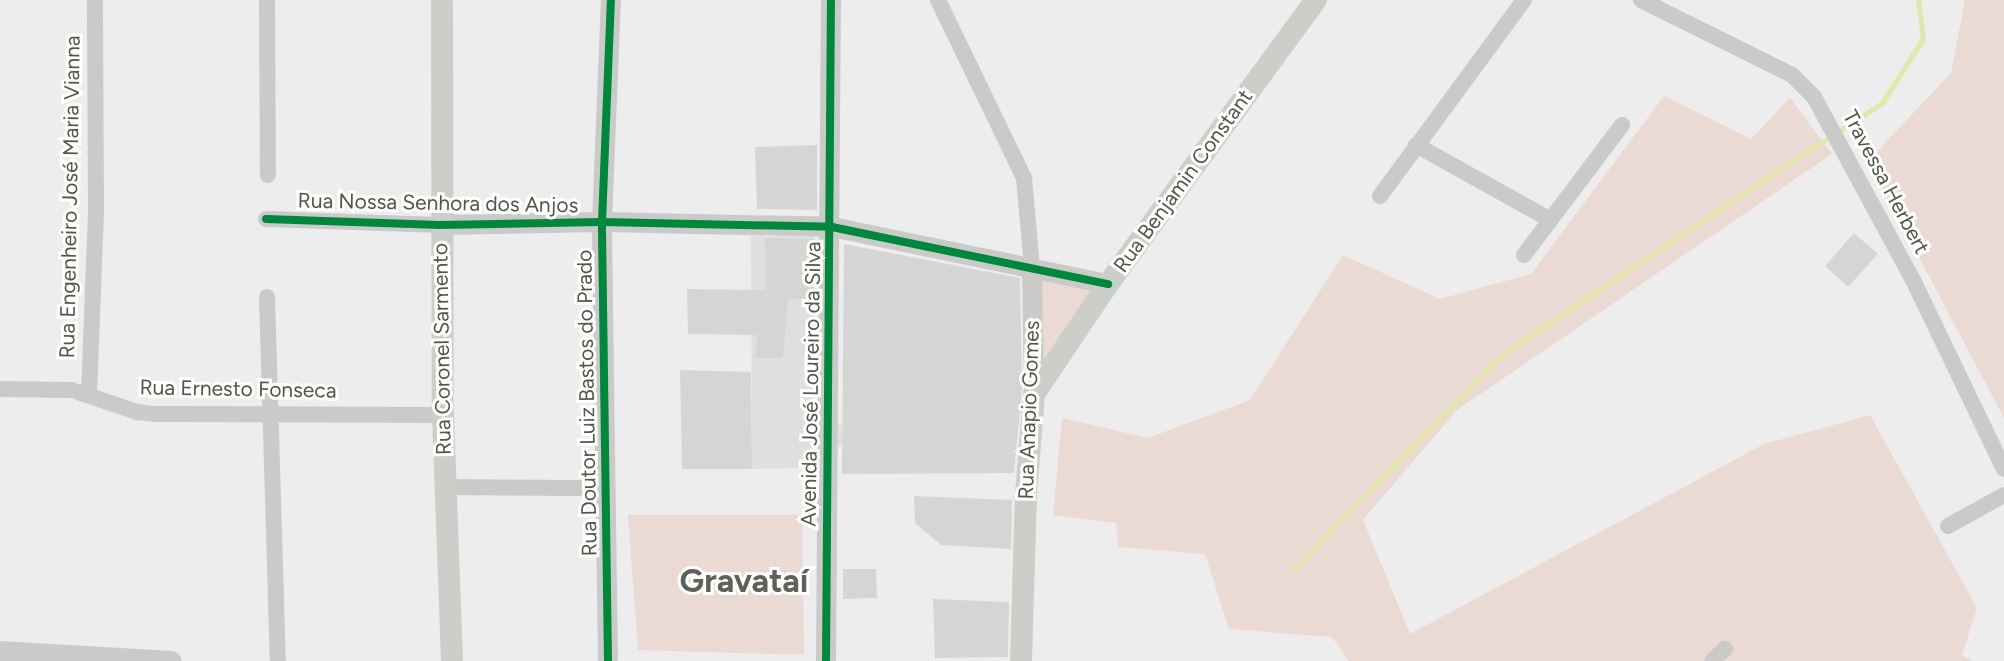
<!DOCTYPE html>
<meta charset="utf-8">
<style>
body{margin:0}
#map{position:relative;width:2004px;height:661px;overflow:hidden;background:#ededee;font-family:Figtree,sans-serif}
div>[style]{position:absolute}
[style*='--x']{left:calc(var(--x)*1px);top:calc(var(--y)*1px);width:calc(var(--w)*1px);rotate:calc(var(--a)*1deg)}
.education>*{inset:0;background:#dedfe0}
.green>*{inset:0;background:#ebd9d4}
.stream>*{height:4.5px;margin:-2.25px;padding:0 2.25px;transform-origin:2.25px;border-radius:2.25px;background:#e2e6ac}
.building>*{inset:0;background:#d5d6d4}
.minor>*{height:16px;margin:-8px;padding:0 8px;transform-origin:8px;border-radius:8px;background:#cacbc8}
.tertiary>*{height:20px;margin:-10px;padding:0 10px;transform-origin:10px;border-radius:10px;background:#cacbc8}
.secondary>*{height:22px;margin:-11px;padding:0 11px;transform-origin:11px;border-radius:11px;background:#cccec9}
.cycleway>*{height:8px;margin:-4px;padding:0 4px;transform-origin:4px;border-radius:4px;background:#00873e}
span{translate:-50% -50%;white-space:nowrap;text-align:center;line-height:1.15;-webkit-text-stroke:6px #fff;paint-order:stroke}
.street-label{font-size:21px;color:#525847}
.town-label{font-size:33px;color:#5e615a;font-weight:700}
</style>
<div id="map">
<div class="education">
<i style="clip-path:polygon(751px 236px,814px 236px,815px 424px,842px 425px,842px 446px,815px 445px,815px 468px,752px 469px)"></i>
</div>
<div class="green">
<i style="clip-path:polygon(1965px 0,2004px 0,2004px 418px,1868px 161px,1951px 73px)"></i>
<i style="clip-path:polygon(1664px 96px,1751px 139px,1790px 98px,1832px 154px,1457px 410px,1363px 520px,1410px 634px,1764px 444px,1870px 415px,1977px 608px,1962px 655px,1973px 661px,1349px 661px,1332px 637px,1229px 629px,1205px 554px,1118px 547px,1116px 523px,1053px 515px,1062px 418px,1148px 438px,1250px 400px,1343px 255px,1440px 299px,1531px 274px)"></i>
<i style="clip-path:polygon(1039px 279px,1095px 292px,1040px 373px)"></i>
<i style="clip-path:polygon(628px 515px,802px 515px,804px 655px,638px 650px)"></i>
</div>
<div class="stream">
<i style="--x:1838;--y:132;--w:53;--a:-33.4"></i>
<i style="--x:1882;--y:103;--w:76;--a:-57.4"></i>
<i style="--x:1923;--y:39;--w:39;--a:-97"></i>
<i style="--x:1294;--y:569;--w:293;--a:-46"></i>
<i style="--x:1498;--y:358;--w:400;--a:-33.7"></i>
</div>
<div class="building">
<i style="clip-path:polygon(817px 145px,817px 210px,757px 209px,755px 147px)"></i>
<i style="clip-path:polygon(1854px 233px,1878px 254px,1848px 287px,1825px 266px)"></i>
<i style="clip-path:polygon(765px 238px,817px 239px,817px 300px,788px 299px,783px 358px,756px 358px,757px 335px,688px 334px,687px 289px,766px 290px)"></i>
<i style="clip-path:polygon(844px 244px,1020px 278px,1022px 389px,1014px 473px,842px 474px)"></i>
<i style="clip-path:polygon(680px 370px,751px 372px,752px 469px,682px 469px)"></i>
<i style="clip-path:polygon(914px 496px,1012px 500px,1011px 549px,941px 545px,915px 523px)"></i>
<i style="clip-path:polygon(843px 569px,876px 569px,877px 598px,843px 599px)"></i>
<i style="clip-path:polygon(933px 599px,1009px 602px,1008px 657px,935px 658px)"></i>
</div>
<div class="minor">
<i style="--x:267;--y:0;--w:175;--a:89.7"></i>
<i style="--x:938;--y:0;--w:198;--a:64.2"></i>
<i style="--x:1024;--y:178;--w:89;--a:84.9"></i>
<i style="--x:1641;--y:0;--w:169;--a:26.4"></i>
<i style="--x:1792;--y:75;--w:31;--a:45"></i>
<i style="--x:1814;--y:97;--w:208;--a:61.6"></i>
<i style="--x:1913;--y:280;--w:210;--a:64.3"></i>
<i style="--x:1416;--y:145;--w:154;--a:29.1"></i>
<i style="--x:1380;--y:196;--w:243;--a:-53.7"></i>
<i style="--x:266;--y:219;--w:174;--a:2"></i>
<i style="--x:1524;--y:255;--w:163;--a:-53"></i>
<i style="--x:267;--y:297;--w:364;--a:88.3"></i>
<i style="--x:0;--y:389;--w:72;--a:0.8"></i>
<i style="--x:72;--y:390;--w:69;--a:18.7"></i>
<i style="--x:137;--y:412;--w:20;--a:6"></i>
<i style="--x:157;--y:414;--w:286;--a:0.2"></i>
<i style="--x:89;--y:394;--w:186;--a:-87.8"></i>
<i style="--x:96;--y:208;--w:208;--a:-90.3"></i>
<i style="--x:444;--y:487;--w:163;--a:0.4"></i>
<i style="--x:1948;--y:526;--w:64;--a:-29"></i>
<i style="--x:1712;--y:661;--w:18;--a:-43"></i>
</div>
<div class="tertiary">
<i style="--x:440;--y:225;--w:162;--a:-1.1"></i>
<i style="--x:602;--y:222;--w:230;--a:1.2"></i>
<i style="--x:832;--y:227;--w:282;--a:11.7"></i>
<i style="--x:1032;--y:267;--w:127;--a:89.1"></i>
<i style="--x:0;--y:651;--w:172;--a:3.3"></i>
<i style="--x:608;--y:661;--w:439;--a:-90.8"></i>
<i style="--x:602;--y:222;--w:222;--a:-87.7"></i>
<i style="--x:826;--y:661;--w:661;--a:-89.57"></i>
</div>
<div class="secondary">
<i style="--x:442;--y:0;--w:415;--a:89.9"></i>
<i style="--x:443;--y:415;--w:246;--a:87.9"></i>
<i style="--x:1021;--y:661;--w:167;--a:-88.3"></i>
<i style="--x:1026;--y:494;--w:100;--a:-85.4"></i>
<i style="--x:1034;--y:394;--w:133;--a:-56.1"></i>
<i style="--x:1108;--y:284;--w:352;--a:-53.8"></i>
</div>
<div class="cycleway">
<i style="--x:266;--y:219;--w:174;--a:2"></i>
<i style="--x:440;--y:225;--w:162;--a:-1.1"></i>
<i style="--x:602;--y:222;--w:230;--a:1.2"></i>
<i style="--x:832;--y:227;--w:282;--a:11.7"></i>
<i style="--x:608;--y:661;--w:439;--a:-90.8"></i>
<i style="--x:602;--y:222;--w:222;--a:-87.7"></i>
<i style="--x:826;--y:661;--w:661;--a:-89.57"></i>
</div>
<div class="street-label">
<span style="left:1183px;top:181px;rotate:-54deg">Rua Benjamin Constant</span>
<span style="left:1886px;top:182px;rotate:62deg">Travessa Herbert</span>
<span style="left:70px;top:197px;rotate:-89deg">Rua Engenheiro José Maria Vianna</span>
<span style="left:438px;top:203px;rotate:1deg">Rua Nossa Senhora dos Anjos</span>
<span style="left:442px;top:349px;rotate:-91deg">Rua Coronel Sarmento</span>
<span style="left:811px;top:384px;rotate:-89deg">Avenida José Loureiro da Silva</span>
<span style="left:238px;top:389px;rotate:1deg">Rua Ernesto Fonseca</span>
<span style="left:587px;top:403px;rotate:-91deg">Rua Doutor Luiz Bastos do Prado</span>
<span style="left:1029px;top:410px;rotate:-88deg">Rua Anapio Gomes</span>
</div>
<div class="town-label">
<span style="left:744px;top:581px">Gravataí</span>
</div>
</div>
